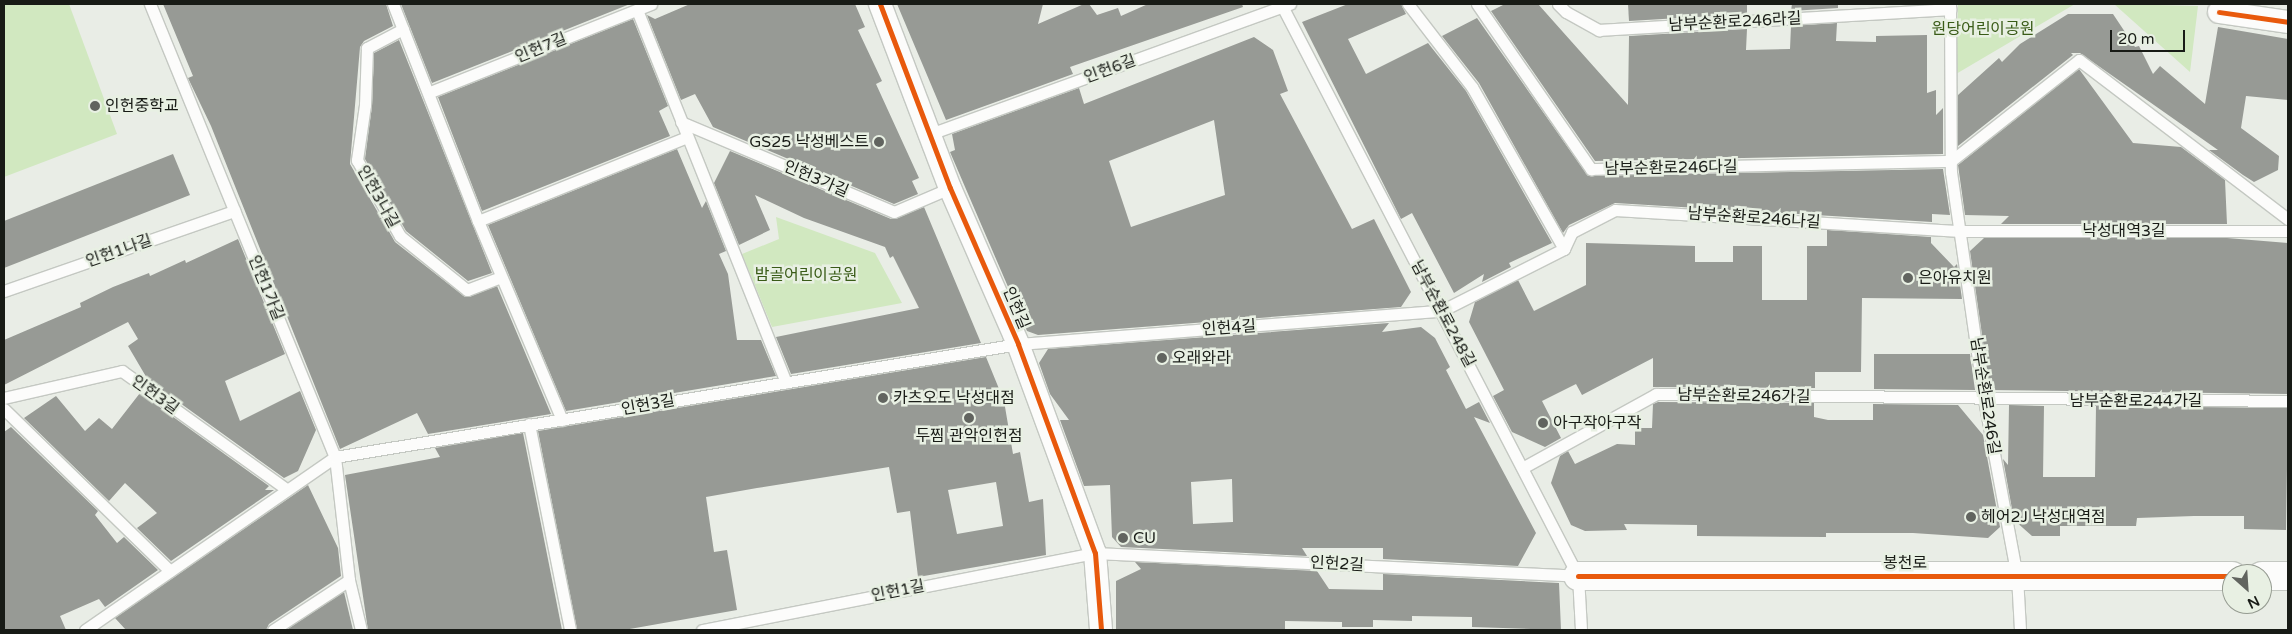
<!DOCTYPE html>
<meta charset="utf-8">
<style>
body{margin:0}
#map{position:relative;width:2292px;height:634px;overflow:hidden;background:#e9ede6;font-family:"Varela Round","Noto Sans KR",sans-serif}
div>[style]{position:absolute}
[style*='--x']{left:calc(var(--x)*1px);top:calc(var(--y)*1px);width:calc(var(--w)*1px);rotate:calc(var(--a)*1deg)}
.green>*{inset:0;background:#d1e8c0}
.building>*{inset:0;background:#979a95}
.roads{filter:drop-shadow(1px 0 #c4c8c2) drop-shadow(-1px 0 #c4c8c2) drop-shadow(0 1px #c4c8c2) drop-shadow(0 -1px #c4c8c2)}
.service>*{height:11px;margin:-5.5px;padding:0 5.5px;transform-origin:5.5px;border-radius:5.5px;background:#fcfcfb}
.minor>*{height:22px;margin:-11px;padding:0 11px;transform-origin:11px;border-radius:11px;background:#fcfcfb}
.tertiary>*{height:28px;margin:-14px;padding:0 14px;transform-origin:14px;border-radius:14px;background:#fcfcfb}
.cycleway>*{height:5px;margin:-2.5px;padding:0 2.5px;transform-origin:2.5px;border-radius:2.5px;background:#e8590c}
.dots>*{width:14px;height:14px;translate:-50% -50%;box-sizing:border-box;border:2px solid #e8f0e3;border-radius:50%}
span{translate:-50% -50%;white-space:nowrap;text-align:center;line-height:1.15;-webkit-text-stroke:5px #e8f0e3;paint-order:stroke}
.street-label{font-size:16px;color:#181b16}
.park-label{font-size:16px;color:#395b17}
.poi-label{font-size:16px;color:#181b16}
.left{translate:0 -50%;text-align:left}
.right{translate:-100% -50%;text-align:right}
.frame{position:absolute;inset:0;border:5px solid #181b16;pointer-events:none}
.north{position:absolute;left:2222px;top:564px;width:50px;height:50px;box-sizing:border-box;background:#e8f0e3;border:1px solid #959b91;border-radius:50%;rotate:154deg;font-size:14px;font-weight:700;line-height:20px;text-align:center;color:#181b16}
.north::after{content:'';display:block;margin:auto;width:18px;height:22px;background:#61645f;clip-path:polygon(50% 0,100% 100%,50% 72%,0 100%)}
.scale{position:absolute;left:2110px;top:30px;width:75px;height:22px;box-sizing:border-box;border:2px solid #181b16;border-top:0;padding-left:6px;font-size:15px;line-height:18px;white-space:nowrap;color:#181b16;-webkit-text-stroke:4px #e8f0e3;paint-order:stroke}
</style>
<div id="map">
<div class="green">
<i style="clip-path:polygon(4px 4px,69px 4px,117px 134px,4px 177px)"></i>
<i style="clip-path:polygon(1958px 4px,2075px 4px,1956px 74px)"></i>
<i style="clip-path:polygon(2114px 4px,2198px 6px,2190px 72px)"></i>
<i style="clip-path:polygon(776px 217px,875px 253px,902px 303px,772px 327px,742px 254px,779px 239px)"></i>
</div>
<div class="building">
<i style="clip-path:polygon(163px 4px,386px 4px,393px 26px,364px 41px,360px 47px,350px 164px,395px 242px,465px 297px,497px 286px,551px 414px,428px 434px,417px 413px,340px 449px,211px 126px,188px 78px,193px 76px)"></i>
<i style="clip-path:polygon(401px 4px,630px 4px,432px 83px)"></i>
<i style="clip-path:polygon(690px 4px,855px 4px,865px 27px,858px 30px,882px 81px,876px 84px,919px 178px,912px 181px,918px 194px,894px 204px,713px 127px,695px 94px,681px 100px,647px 15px,655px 19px)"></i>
<i style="clip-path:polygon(897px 4px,1043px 4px,1038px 24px,1084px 4px,1089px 4px,1097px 15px,1118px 8px,1121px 16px,1148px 4px,1242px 4px,1243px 7px,1070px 67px,1073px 74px,946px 120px)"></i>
<i style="clip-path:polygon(1348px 4px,1401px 4px,1406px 14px,1348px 39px,1366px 74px,1428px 43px,1466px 91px,1552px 243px,1509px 263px,1511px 267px,1482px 282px,1484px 274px,1454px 293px,1412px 213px,1401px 219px,1302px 22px)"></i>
<i style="clip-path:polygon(1505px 4px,1538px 4px,1628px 105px,1629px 36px,1747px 29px,1746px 50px,1790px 49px,1791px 26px,1837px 23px,1836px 41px,1876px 42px,1876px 36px,1927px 35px,1927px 93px,1936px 90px,1936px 115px,1943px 108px,1943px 154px,1595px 161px,1491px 11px)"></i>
<i style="clip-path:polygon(1628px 4px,1747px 4px,1747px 14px,1629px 21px)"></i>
<i style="clip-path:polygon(1792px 4px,1838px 4px,1838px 8px,1791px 11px)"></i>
<i style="clip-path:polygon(2068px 14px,2113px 14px,2135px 47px,2139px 46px,2153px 74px,2160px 66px,2205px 104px,2218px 27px,2288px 39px,2288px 100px,2246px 96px,2241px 128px,2279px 156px,2278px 170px,2254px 182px,2243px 175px,2209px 150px,2218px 150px,2080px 53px,2071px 53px,2073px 55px,1958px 146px,1958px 95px,1999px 58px,2002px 62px,2020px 44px)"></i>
<i style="clip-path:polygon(1477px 18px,1588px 176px,1943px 169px,1950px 215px,1932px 214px,1932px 222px,1615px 203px,1569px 225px,1563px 233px,1479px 83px,1442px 36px)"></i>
<i style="clip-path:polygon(633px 19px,668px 106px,659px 111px,670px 136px,482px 211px,438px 97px)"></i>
<i style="clip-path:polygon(evenodd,1254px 37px,1273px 50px,1288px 91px,1280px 94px,1352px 229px,1374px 219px,1411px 292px,1401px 307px,1038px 335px,1027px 331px,950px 152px,955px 150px,952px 134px,1079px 88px,1084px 104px,1254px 37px,1214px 120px,1225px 195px,1131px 227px,1109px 161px,1214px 120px)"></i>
<i style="clip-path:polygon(399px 40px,492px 273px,468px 281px,406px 231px,365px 159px,372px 106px,374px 53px)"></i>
<i style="clip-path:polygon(2079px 69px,2133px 143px,2181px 147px,2225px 180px,2227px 224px,2001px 224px,2009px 216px,1965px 215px,1958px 165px)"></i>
<i style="clip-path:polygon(677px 149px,702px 208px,706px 201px,726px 251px,719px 254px,728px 274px,737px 340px,761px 340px,776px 376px,566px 411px,488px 225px)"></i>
<i style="clip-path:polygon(730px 151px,891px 219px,924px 207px,981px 343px,791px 374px,776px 337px,919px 308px,893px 256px,890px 258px,885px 247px,804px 218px,755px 195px,770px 230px,739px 245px,714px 183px)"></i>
<i style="clip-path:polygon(173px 154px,190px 195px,4px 268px,4px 221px)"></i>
<i style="clip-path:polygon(1827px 230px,1931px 237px,1931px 243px,1954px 267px,1957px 264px,1962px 299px,1862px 298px,1861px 372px,1815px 372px,1815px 388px,1653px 387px,1653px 358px,1582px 395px,1576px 384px,1542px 401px,1561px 438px,1545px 447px,1512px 432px,1493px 396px,1504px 390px,1469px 322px,1475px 302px,1518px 280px,1534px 311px,1586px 285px,1586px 243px,1695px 246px,1695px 262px,1733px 262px,1733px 246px,1762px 246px,1762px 300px,1807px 300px,1807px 246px,1827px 246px)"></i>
<i style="clip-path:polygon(1984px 238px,2227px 238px,2288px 243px,2288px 394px,1990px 390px,1970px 251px)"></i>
<i style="clip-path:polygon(238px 239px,285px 354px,225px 381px,240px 421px,300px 391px,316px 430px,298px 471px,284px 478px,148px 380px,128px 346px,138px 339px,128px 322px,4px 385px,4px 340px,81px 307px,80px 303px,113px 287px,149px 273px,150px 276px,185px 260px,186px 263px)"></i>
<i style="clip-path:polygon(evenodd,1389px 323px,1382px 332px,1421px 327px,1435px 338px,1450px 367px,1446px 370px,1466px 409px,1479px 402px,1490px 423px,1474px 417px,1536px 533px,1518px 566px,1383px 559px,1383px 548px,1302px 548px,1307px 556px,1121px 547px,1112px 537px,1110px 485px,1084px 486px,1060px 420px,1069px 420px,1050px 394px,1039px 363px,1048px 349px,1389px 323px,1232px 479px,1233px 522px,1193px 524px,1191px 482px,1232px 479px)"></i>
<i style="clip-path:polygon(1874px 354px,1970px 354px,1975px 390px,1874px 389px)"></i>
<i style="clip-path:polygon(evenodd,986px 357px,1004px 401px,1013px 454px,1020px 452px,1029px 502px,1043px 499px,1046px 555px,918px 577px,910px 511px,897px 513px,889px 467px,757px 488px,706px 497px,714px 552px,727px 550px,737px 610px,624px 630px,577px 630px,538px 431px,986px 357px,996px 482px,1003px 526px,957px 534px,948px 490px,996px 482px)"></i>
<i style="clip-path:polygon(140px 393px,269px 486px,265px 490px,274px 490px,171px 561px,137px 528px,157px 513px,125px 483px,109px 501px,24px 418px,56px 396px,85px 431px,99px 418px,112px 429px)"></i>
<i style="clip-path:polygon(1658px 402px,1814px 403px,1814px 417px,1828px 420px,1873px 420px,1873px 404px,1958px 405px,1983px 435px,2000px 527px,1988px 538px,1913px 533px,1826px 533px,1826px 537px,1697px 536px,1697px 525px,1624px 524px,1627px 530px,1585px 531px,1571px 525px,1551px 483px,1560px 456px,1568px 451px,1575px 464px,1617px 444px,1635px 445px,1635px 428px,1652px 428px,1653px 404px)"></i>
<i style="clip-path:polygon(2009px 405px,2044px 406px,2043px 477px,2095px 477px,2096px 406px,2288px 408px,2286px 530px,2244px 529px,2244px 516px,2194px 516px,2137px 518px,2136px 526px,2060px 526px,2060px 536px,2032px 536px,2014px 520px,2003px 459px,2008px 465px)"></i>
<i style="clip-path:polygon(11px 427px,98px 511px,95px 515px,117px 543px,124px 537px,158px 570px,105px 607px,99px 599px,60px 616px,66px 630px,4px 630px,4px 432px)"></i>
<i style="clip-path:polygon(523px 433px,562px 630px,368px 630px,345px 475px,440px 457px,435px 448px)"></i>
<i style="clip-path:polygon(308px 485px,338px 548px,341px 576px,269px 624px,266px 630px,126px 630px,115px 618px)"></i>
<i style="clip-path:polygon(1135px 562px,1317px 571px,1329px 589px,1383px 590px,1383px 574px,1559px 583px,1561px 630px,1472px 627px,1472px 617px,1412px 616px,1412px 621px,1373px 620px,1373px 627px,1342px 627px,1342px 622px,1285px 621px,1285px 630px,1116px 630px,1116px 581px,1141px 569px)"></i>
<i style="clip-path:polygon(344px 592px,353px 630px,286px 630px)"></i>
</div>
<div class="roads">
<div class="service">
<i style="--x:150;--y:4;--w:489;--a:67.8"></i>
<i style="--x:335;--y:457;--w:124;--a:83.5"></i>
<i style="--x:349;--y:580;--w:51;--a:76.5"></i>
<i style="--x:393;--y:4;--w:233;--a:68.6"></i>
<i style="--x:478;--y:221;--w:216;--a:67.1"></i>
<i style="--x:1281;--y:4;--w:645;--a:62.56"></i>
<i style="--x:1578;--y:576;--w:54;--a:86.8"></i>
<i style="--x:1408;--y:4;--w:105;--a:52.4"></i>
<i style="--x:1472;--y:87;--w:186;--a:60.4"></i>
<i style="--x:1477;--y:4;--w:201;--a:55.4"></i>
<i style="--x:1591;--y:169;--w:360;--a:-1.3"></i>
<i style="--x:1951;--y:161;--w:163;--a:-38.3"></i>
<i style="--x:2079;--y:60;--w:263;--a:37.3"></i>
<i style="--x:1558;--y:4;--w:11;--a:45"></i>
<i style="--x:1566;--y:12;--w:38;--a:29"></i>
<i style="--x:1599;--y:30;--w:352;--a:-3.4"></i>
<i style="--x:1950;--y:4;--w:168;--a:89.7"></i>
<i style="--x:1951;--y:172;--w:230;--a:81.8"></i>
<i style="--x:1984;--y:400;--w:179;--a:79.4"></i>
<i style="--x:2017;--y:576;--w:54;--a:86.8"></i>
<i style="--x:637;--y:10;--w:401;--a:68.2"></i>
<i style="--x:403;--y:29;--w:41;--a:152.2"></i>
<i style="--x:367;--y:48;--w:57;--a:92"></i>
<i style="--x:365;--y:105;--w:56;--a:98.3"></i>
<i style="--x:357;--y:160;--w:87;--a:60.5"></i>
<i style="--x:400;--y:236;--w:86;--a:38.9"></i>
<i style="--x:467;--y:290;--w:36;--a:-21"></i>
<i style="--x:430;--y:92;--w:238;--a:-21.7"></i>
<i style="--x:681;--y:122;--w:231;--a:22.9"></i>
<i style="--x:894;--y:212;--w:61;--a:-23.2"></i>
<i style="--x:930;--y:134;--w:383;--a:-19.9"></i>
<i style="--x:478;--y:221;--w:225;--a:-21.9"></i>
<i style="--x:4;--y:291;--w:244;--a:-19.2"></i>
<i style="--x:4;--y:398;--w:121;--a:-12.9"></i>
<i style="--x:122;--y:371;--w:202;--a:35.7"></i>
<i style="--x:4;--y:409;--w:232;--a:44.3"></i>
<i style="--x:529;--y:424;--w:210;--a:78.7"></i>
<i style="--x:1524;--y:467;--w:151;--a:-28.9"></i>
<i style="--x:1656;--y:394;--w:632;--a:0.63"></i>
<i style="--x:85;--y:630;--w:304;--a:-34.7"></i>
<i style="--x:335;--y:457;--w:692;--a:-9.39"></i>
<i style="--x:1018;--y:344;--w:424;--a:-4.5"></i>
<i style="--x:1441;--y:311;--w:138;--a:-26.8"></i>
<i style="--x:1564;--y:249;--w:19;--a:-65"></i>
<i style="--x:1572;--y:232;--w:48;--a:-27.1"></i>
<i style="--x:1615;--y:210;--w:346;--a:3.5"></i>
<i style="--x:1960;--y:231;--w:328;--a:0"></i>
<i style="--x:273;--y:630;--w:91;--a:-33.3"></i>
<i style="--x:702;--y:630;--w:400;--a:-11.1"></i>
<i style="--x:1095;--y:553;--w:484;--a:2.7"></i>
</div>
<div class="minor">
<i style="--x:880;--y:4;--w:197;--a:69.2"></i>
<i style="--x:950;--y:188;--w:170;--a:66.4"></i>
<i style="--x:1018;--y:344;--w:223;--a:69.8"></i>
<i style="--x:1095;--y:553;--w:77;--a:85.5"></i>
<i style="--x:2219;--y:12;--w:70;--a:8.2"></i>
</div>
<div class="tertiary">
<i style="--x:1578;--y:576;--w:654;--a:0"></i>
<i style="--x:2262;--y:576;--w:26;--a:0"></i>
</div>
</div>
<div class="cycleway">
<i style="--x:880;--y:4;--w:197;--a:69.2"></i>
<i style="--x:950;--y:188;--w:170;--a:66.4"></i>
<i style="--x:1018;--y:344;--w:223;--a:69.8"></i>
<i style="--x:1095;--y:553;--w:77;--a:85.5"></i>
<i style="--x:2219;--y:12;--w:70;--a:8.2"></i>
<i style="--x:1578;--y:576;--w:654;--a:0"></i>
</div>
<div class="dots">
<i style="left:95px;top:106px;background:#61645f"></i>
<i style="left:879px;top:142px;background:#61645f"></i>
<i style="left:1908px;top:278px;background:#61645f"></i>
<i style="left:1162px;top:358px;background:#61645f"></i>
<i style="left:883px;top:398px;background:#61645f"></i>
<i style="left:969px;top:418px;background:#61645f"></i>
<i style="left:1543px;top:423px;background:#61645f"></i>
<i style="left:1971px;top:517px;background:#61645f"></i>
<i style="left:1123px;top:538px;background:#61645f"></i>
</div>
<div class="street-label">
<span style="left:1735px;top:22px;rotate:-3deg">남부순환로246라길</span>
<span style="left:541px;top:48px;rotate:-22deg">인헌7길</span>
<span style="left:1110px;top:69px;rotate:-20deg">인헌6길</span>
<span style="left:1671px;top:168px;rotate:-1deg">남부순환로246다길</span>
<span style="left:816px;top:179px;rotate:23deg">인헌3가길</span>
<span style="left:378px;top:197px;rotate:61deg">인헌3나길</span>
<span style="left:1754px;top:218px;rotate:4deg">남부순환로246나길</span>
<span style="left:2124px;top:231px">낙성대역3길</span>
<span style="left:119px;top:251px;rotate:-19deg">인헌1나길</span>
<span style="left:266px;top:288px;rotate:68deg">인헌1가길</span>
<span style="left:1016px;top:308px;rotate:67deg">인헌길</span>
<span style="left:1443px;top:314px;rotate:62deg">남부순환로248길</span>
<span style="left:1229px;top:328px;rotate:-4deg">인헌4길</span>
<span style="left:155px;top:395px;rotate:36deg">인헌3길</span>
<span style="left:1744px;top:396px;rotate:1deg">남부순환로246가길</span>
<span style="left:1985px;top:396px;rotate:81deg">남부순환로246길</span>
<span style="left:2136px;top:401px">남부순환로244가길</span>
<span style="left:648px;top:405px;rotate:-10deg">인헌3길</span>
<span style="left:1905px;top:563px">봉천로</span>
<span style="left:1337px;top:564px;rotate:3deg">인헌2길</span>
<span style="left:898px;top:591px;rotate:-11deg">인헌1길</span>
</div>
<div class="park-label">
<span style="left:1983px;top:29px">원당어린이공원</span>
<span style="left:806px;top:275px">밤골어린이공원</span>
</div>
<div class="poi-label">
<span class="left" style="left:105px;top:106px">인헌중학교</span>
<span class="right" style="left:869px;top:142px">GS25 낙성베스트</span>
<span class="left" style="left:1918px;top:278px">은아유치원</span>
<span class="left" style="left:1172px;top:358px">오래와라</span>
<span class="left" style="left:893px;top:398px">카츠오도 낙성대점</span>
<span class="left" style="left:1553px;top:423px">아구작아구작</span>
<span style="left:969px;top:436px">두찜 관악인헌점</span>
<span class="left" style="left:1981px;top:517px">헤어2J 낙성대역점</span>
<span class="left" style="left:1133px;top:538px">CU</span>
</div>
<div class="frame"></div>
<div class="north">N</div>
<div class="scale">20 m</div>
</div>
